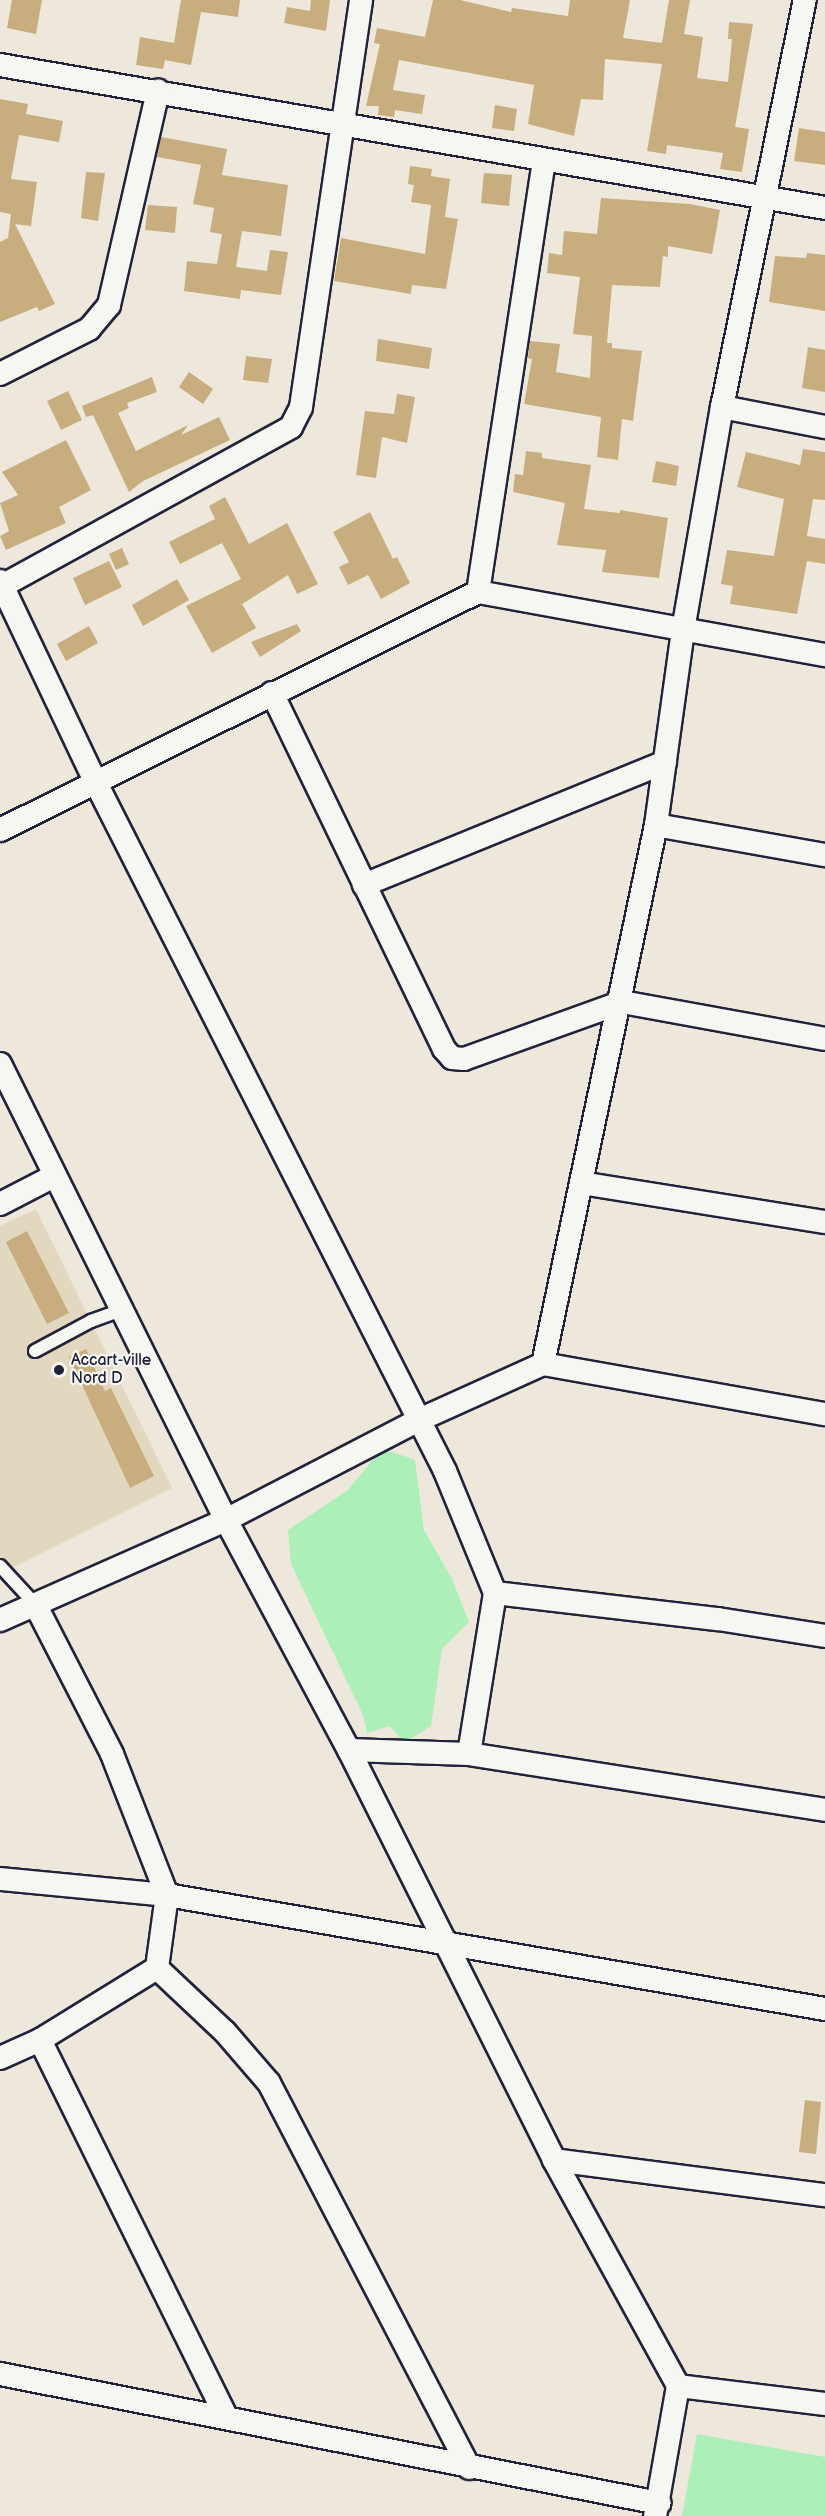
<!DOCTYPE html>
<style>
body{margin:0}
#map{position:relative;width:825px;height:2516px;overflow:hidden;background:#ede8db;font-family:"Balsamiq Sans",sans-serif}
div>[style]{position:absolute}
[style*='--x']{left:calc(var(--x)*1px);top:calc(var(--y)*1px);width:calc(var(--w)*1px);rotate:calc(var(--a)*1deg)}
.built>*{inset:0;background:#e2d7bf}
.green>*{inset:0;background:#acefb9}
.building>*{inset:0;background:#c8ae7f}
.roads{filter:drop-shadow(2px 0 #22223b) drop-shadow(-2px 0 #22223b) drop-shadow(0 2px #22223b) drop-shadow(0 -2px #22223b)}
.service>*{height:12px;margin:-6px;padding:0 6px;transform-origin:6px;border-radius:6px;background:#f6f6f2}
.minor>*{height:22px;margin:-11px;padding:0 11px;transform-origin:11px;border-radius:11px;background:#f6f6f2}
.dots>*{width:16px;height:16px;translate:-50% -50%;box-sizing:border-box;border:3px solid #f6f6f2;border-radius:50%}
span{translate:-50% -50%;white-space:nowrap;text-align:center;line-height:1.15;-webkit-text-stroke:4.5px #f6f6f2;paint-order:stroke}
.poi-label{font-size:16px;color:#22223b}
.left{translate:0 -50%;text-align:left}
</style>
<div id="map">
<div class="built">
<i style="clip-path:polygon(36px 1209px,172px 1488px,0 1574px,0 1226px)"></i>
</div>
<div class="green">
<i style="clip-path:polygon(382px 1448px,415px 1460px,424px 1530px,452px 1579px,469px 1622px,442px 1649px,431px 1726px,404px 1743px,390px 1726px,367px 1733px,363px 1715px,291px 1564px,288px 1530px,348px 1490px)"></i>
<i style="clip-path:polygon(697px 2434px,825px 2457px,825px 2516px,682px 2516px)"></i>
</div>
<div class="building">
<i style="clip-path:polygon(12px 0,42px 0,36px 34px,7px 28px)"></i>
<i style="clip-path:polygon(181px 0,240px 0,238px 17px,201px 12px,191px 65px,165px 60px,163px 69px,136px 65px,140px 37px,174px 43px)"></i>
<i style="clip-path:polygon(311px 0,330px 0,326px 31px,284px 23px,287px 7px,310px 11px)"></i>
<i style="clip-path:polygon(433px 0,460px 0,511px 12px,512px 8px,568px 16px,570px 0,630px 0,623px 38px,662px 43px,669px 0,690px 0,684px 34px,703px 37px,697px 78px,728px 82px,732px 39px,728px 39px,729px 22px,753px 24px,735px 127px,749px 129px,742px 172px,720px 169px,723px 153px,667px 145px,666px 154px,647px 151px,662px 64px,605px 59px,603px 100px,581px 99px,574px 136px,528px 124px,534px 85px,399px 60px,393px 90px,425px 95px,422px 114px,395px 110px,394px 117px,378px 115px,379px 106px,366px 106px,380px 44px,374px 43px,377px 28px,425px 37px)"></i>
<i style="clip-path:polygon(0 99px,28px 104px,26px 114px,63px 121px,59px 142px,19px 135px,11px 179px,37px 182px,31px 226px,15px 224px,55px 304px,39px 311px,37px 307px,0 322px,0 242px,8px 238px,11px 214px,0 212px)"></i>
<i style="clip-path:polygon(495px 105px,517px 109px,514px 131px,492px 128px)"></i>
<i style="clip-path:polygon(799px 128px,825px 132px,825px 165px,794px 161px)"></i>
<i style="clip-path:polygon(161px 137px,227px 149px,222px 175px,288px 185px,281px 236px,242px 231px,236px 267px,267px 271px,270px 250px,288px 252px,281px 295px,241px 290px,240px 299px,184px 291px,187px 261px,217px 264px,222px 234px,210px 232px,214px 208px,193px 204px,201px 165px,157px 157px)"></i>
<i style="clip-path:polygon(410px 166px,432px 169px,431px 176px,450px 179px,445px 217px,458px 219px,446px 289px,412px 285px,411px 294px,334px 281px,341px 238px,425px 254px,431px 205px,411px 202px,414px 185px,408px 184px)"></i>
<i style="clip-path:polygon(86px 172px,105px 173px,98px 221px,81px 218px)"></i>
<i style="clip-path:polygon(484px 173px,512px 175px,509px 206px,481px 203px)"></i>
<i style="clip-path:polygon(601px 198px,690px 204px,720px 210px,712px 254px,668px 246px,668px 257px,663px 256px,660px 287px,612px 285px,607px 343px,612px 343px,612px 348px,642px 351px,633px 421px,622px 419px,618px 460px,597px 457px,601px 417px,524px 404px,532px 359px,528px 358px,530px 341px,560px 344px,556px 372px,590px 378px,592px 336px,573px 334px,580px 277px,547px 273px,549px 253px,562px 255px,564px 231px,597px 234px)"></i>
<i style="clip-path:polygon(148px 205px,177px 207px,175px 233px,145px 230px)"></i>
<i style="clip-path:polygon(807px 253px,825px 255px,825px 311px,769px 302px,775px 256px,806px 258px)"></i>
<i style="clip-path:polygon(378px 339px,432px 348px,429px 369px,376px 361px)"></i>
<i style="clip-path:polygon(808px 347px,825px 350px,825px 392px,802px 388px)"></i>
<i style="clip-path:polygon(246px 356px,272px 359px,268px 383px,243px 380px)"></i>
<i style="clip-path:polygon(189px 372px,213px 389px,203px 404px,179px 387px)"></i>
<i style="clip-path:polygon(152px 377px,157px 392px,127px 403px,129px 408px,118px 413px,136px 451px,188px 425px,181px 435px,219px 417px,230px 440px,143px 481px,129px 492px,93px 415px,86px 417px,82px 406px)"></i>
<i style="clip-path:polygon(68px 391px,82px 420px,61px 430px,47px 401px)"></i>
<i style="clip-path:polygon(397px 394px,415px 397px,407px 443px,382px 437px,376px 478px,356px 475px,365px 411px,394px 414px)"></i>
<i style="clip-path:polygon(66px 440px,91px 490px,59px 507px,66px 523px,6px 550px,0 536px,9px 531px,0 503px,18px 495px,2px 472px)"></i>
<i style="clip-path:polygon(803px 449px,825px 452px,825px 500px,813px 499px,807px 536px,825px 539px,825px 564px,807px 561px,797px 614px,730px 604px,733px 586px,721px 584px,727px 550px,774px 556px,784px 499px,737px 487px,746px 452px,800px 465px)"></i>
<i style="clip-path:polygon(526px 451px,542px 453px,542px 458px,591px 465px,584px 509px,620px 513px,620px 510px,668px 518px,659px 578px,602px 572px,606px 550px,557px 545px,565px 503px,513px 492px,515px 474px,523px 475px)"></i>
<i style="clip-path:polygon(656px 461px,679px 466px,676px 486px,652px 482px)"></i>
<i style="clip-path:polygon(225px 497px,249px 544px,287px 523px,318px 584px,297px 594px,288px 575px,242px 604px,256px 628px,212px 653px,186px 606px,241px 579px,222px 543px,180px 564px,169px 542px,215px 519px,209px 506px)"></i>
<i style="clip-path:polygon(370px 512px,393px 559px,397px 557px,410px 583px,381px 599px,368px 575px,348px 585px,339px 567px,349px 562px,333px 532px)"></i>
<i style="clip-path:polygon(122px 548px,129px 564px,116px 570px,109px 554px)"></i>
<i style="clip-path:polygon(109px 561px,122px 587px,85px 605px,73px 578px)"></i>
<i style="clip-path:polygon(177px 579px,189px 600px,143px 626px,132px 605px)"></i>
<i style="clip-path:polygon(297px 624px,301px 631px,260px 657px,251px 642px)"></i>
<i style="clip-path:polygon(89px 626px,98px 643px,66px 661px,57px 644px)"></i>
<i style="clip-path:polygon(27px 1231px,69px 1313px,47px 1324px,6px 1242px)"></i>
<i style="clip-path:polygon(86px 1349px,105px 1391px,111px 1388px,154px 1476px,130px 1488px,69px 1357px)"></i>
<i style="clip-path:polygon(805px 2100px,821px 2102px,816px 2154px,799px 2152px)"></i>
</div>
<div class="roads">
<div class="service">
<i style="--x:35;--y:1351;--w:64;--a:-28.2"></i>
<i style="--x:91;--y:1321;--w:35;--a:-20"></i>
<i style="--x:0;--y:1566;--w:52;--a:47.4"></i>
</div>
<div class="minor">
<i style="--x:0;--y:65;--w:837;--a:9.83"></i>
<i style="--x:0;--y:374;--w:100;--a:-26.8"></i>
<i style="--x:89;--y:329;--w:31;--a:-50"></i>
<i style="--x:109;--y:305;--w:220;--a:-77.1"></i>
<i style="--x:722;--y:407;--w:105;--a:11"></i>
<i style="--x:0;--y:581;--w:226;--a:64.6"></i>
<i style="--x:97;--y:785;--w:769;--a:63.1"></i>
<i style="--x:445;--y:1471;--w:132;--a:67.7"></i>
<i style="--x:495;--y:1593;--w:163;--a:99.2"></i>
<i style="--x:2;--y:586;--w:330;--a:-28.8"></i>
<i style="--x:291;--y:427;--w:22;--a:-63"></i>
<i style="--x:301;--y:407;--w:411;--a:-81.6"></i>
<i style="--x:478;--y:592;--w:435;--a:-81.3"></i>
<i style="--x:272;--y:693;--w:395;--a:64.2"></i>
<i style="--x:444;--y:1049;--w:12;--a:48"></i>
<i style="--x:452;--y:1058;--w:12;--a:5"></i>
<i style="--x:464;--y:1059;--w:168;--a:-19.8"></i>
<i style="--x:622;--y:1002;--w:206;--a:10.3"></i>
<i style="--x:656;--y:825;--w:172;--a:10.1"></i>
<i style="--x:0;--y:830;--w:534;--a:-26.47"></i>
<i style="--x:478;--y:592;--w:353;--a:10.3"></i>
<i style="--x:364;--y:885;--w:325;--a:-22.2"></i>
<i style="--x:0;--y:1064;--w:509;--a:63.64"></i>
<i style="--x:226;--y:1520;--w:261;--a:61.9"></i>
<i style="--x:349;--y:1750;--w:458;--a:63.4"></i>
<i style="--x:554;--y:2160;--w:258;--a:61.2"></i>
<i style="--x:678;--y:2386;--w:132;--a:100"></i>
<i style="--x:581;--y:1183;--w:247;--a:9.1"></i>
<i style="--x:0;--y:1204;--w:61;--a:-27.4"></i>
<i style="--x:543;--y:1364;--w:551;--a:-78.16"></i>
<i style="--x:656;--y:825;--w:197;--a:-82.1"></i>
<i style="--x:683;--y:630;--w:226;--a:-80.1"></i>
<i style="--x:722;--y:407;--w:415;--a:-78.5"></i>
<i style="--x:495;--y:1593;--w:225;--a:6.7"></i>
<i style="--x:718;--y:1619;--w:108;--a:9"></i>
<i style="--x:35;--y:1604;--w:169;--a:62.8"></i>
<i style="--x:112;--y:1754;--w:151;--a:68.7"></i>
<i style="--x:167;--y:1895;--w:74;--a:97.8"></i>
<i style="--x:157;--y:1968;--w:93;--a:43.3"></i>
<i style="--x:225;--y:2032;--w:67;--a:49.2"></i>
<i style="--x:269;--y:2083;--w:434;--a:62.5"></i>
<i style="--x:0;--y:1620;--w:247;--a:-23.9"></i>
<i style="--x:226;--y:1520;--w:217;--a:-27.4"></i>
<i style="--x:419;--y:1420;--w:136;--a:-24.3"></i>
<i style="--x:543;--y:1364;--w:286;--a:10.1"></i>
<i style="--x:349;--y:1750;--w:120;--a:1.9"></i>
<i style="--x:469;--y:1754;--w:360;--a:8.9"></i>
<i style="--x:0;--y:1879;--w:168;--a:5.5"></i>
<i style="--x:167;--y:1895;--w:668;--a:9.83"></i>
<i style="--x:40;--y:2040;--w:420;--a:63.7"></i>
<i style="--x:0;--y:2058;--w:44;--a:-24.2"></i>
<i style="--x:40;--y:2040;--w:137;--a:-31.6"></i>
<i style="--x:554;--y:2160;--w:273;--a:7.4"></i>
<i style="--x:0;--y:2374;--w:672;--a:11.08"></i>
<i style="--x:678;--y:2386;--w:148;--a:7"></i>
</div>
</div>
<div class="dots">
<i style="left:59px;top:1370px;background:#22223b"></i>
</div>
<div class="poi-label">
<span class="left" style="left:71px;top:1370px">Accart-ville<br>Nord D</span>
</div>
</div>
